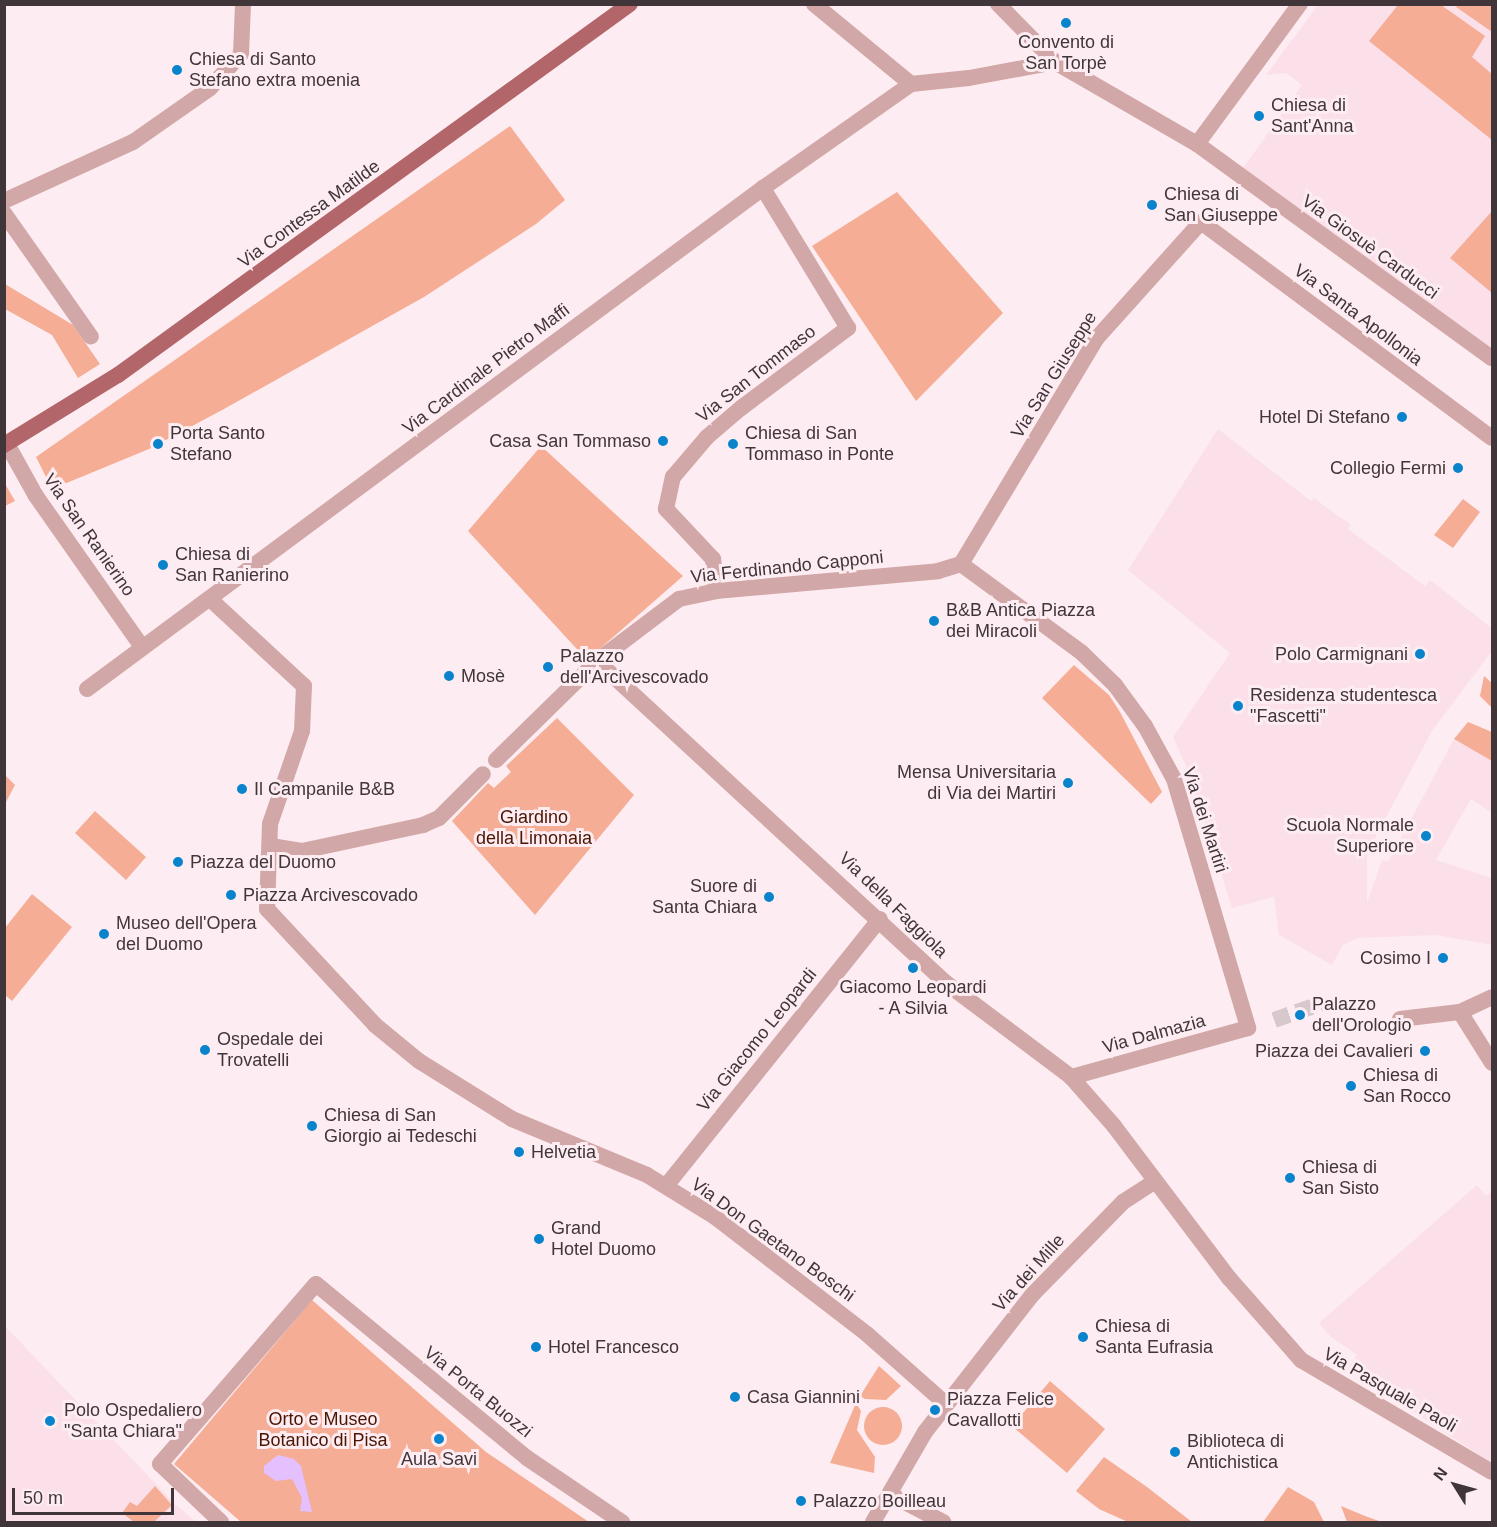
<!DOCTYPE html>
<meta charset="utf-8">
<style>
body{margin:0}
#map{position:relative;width:1497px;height:1527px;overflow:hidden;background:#fdedf2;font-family:Arial,sans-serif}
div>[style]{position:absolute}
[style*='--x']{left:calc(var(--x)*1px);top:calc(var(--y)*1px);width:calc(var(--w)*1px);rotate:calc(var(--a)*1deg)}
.built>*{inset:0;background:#fbe0e9}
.green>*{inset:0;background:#f5ad95}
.round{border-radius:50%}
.water>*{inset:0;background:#e4c0fe}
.minor-tunnel>*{height:16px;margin-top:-8px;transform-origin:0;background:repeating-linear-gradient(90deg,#d7c8cd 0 16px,transparent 0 24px)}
.minor>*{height:16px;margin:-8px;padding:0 8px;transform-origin:8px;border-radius:8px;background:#d2a7a7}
.primary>*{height:16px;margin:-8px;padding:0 8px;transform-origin:8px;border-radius:8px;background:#b2666a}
.dots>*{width:16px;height:16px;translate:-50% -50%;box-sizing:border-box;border:3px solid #fdedf2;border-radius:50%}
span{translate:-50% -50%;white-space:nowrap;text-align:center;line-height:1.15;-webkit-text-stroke:6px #fdedf2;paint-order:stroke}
.poi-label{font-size:18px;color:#403639}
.left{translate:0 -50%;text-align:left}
.right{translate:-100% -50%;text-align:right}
.street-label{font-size:18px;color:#403639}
.park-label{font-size:18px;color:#4b1502}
.frame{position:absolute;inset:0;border:6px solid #403639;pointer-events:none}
.north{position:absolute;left:1425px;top:1455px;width:60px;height:60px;-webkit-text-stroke:4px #fdedf2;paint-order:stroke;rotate:307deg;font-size:16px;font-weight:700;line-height:24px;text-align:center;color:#403639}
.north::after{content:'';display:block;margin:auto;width:21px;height:27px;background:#403639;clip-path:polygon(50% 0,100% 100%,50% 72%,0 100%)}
.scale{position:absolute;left:12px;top:1488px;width:162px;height:27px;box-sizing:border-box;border:3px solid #403639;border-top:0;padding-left:8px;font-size:18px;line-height:21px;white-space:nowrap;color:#403639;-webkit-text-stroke:4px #fdedf2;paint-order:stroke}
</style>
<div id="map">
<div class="built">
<i style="clip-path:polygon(1318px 5px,1453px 5px,1492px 32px,1492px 349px,1243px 168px,1302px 85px,1286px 73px,1266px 75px)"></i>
<i style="clip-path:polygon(1218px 429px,1311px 501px,1314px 498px,1351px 525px,1348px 529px,1425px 586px,1430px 580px,1492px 628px,1492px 651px,1432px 731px,1367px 853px,1367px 903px,1382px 860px,1388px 862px,1454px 739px,1492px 761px,1492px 813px,1471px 799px,1436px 860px,1492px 878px,1492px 945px,1436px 935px,1358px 938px,1343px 945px,1332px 965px,1279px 935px,1274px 897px,1232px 908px,1190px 775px,1173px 737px,1230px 653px,1128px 570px)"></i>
<i style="clip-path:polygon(1477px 1185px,1486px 1196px,1492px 1191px,1492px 1463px,1347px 1369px,1357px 1355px,1330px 1336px,1319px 1323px)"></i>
<i style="clip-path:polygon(4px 1325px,175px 1504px,196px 1522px,5px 1522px)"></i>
</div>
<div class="green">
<i style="clip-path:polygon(1458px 4px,1492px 5px,1492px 32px,1456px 7px)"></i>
<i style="clip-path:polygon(1398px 5px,1441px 5px,1485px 36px,1472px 57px,1492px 74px,1492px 140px,1369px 41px)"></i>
<i style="clip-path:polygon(510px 126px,565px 200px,536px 224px,424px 297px,224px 409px,149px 449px,52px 489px,36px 457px)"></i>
<i style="clip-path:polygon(897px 192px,1003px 313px,916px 401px,812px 246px)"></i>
<i style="clip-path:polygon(1492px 211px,1492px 293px,1450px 258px)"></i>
<i style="clip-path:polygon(5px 284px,73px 325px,100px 364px,78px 378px,52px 335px,5px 309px)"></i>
<i style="clip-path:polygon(541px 446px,683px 576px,587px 660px,468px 531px)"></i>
<i style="clip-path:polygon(4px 482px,15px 501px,5px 506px,4px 506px)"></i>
<i style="clip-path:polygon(1463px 499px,1480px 512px,1453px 548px,1434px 535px)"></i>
<i style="clip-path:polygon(1074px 665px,1109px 695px,1120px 712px,1162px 792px,1151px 804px,1042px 698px)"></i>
<i style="clip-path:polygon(1484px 676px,1492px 683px,1492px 708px,1480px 696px)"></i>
<i style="clip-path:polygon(557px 718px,634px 795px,535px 915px,452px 821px,488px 783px,494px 788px,511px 772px,506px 766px)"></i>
<i style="clip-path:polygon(1468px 722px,1492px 732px,1492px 761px,1454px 739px)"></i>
<i style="clip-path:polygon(5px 775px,15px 785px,5px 804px)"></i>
<i style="clip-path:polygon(95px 811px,146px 857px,126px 880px,75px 833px)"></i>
<i style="clip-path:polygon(32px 894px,72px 927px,12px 1001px,5px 995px,5px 928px)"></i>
<i style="clip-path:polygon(312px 1300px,486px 1452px,589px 1522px,241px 1522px,174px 1464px)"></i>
<i style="clip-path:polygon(879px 1366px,901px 1386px,886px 1400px,865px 1399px,860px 1396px)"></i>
<i style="clip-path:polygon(1050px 1381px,1105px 1429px,1067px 1473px,1012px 1426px)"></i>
<i style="clip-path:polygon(856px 1403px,861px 1411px,857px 1430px,875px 1457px,874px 1473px,830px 1463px)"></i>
<i class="round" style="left:864px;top:1407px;width:38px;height:38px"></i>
<i style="clip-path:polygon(1104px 1457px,1147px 1487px,1192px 1522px,1128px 1522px,1099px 1509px,1076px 1491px)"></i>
<i style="clip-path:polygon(155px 1486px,172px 1505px,154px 1522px,134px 1522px,122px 1513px,130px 1502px,137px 1506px)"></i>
<i style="clip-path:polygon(1288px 1487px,1314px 1502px,1324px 1522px,1263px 1522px)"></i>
<i style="clip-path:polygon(1341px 1506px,1365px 1516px,1382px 1522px,1347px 1522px)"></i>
</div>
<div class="water">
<i style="clip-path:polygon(278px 1455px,294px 1459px,301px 1466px,312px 1512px,300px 1511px,302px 1498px,292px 1479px,276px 1481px,264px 1473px,264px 1466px)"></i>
</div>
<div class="minor-tunnel">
<i style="--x:1274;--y:1020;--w:49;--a:-19.2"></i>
</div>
<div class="minor">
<i style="--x:814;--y:4;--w:126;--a:39.5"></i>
<i style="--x:911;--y:84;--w:58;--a:-5.9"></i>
<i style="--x:969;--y:78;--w:87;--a:-10.5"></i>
<i style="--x:998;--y:4;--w:81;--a:45.5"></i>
<i style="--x:1055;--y:62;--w:164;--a:30"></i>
<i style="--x:1197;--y:144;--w:364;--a:36"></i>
<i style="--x:1197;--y:144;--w:174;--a:-53.7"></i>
<i style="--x:4;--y:201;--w:142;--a:-24.6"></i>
<i style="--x:133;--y:142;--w:94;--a:-35"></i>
<i style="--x:210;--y:88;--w:46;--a:-47.6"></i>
<i style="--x:241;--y:54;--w:50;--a:-87.7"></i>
<i style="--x:4;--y:213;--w:151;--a:54.9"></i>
<i style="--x:7;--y:444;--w:60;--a:60.9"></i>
<i style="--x:36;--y:496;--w:184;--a:54.9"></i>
<i style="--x:961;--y:564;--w:262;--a:-59"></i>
<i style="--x:1096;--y:339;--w:157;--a:-48.1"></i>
<i style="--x:1201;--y:222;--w:362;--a:36.6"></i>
<i style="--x:961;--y:564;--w:150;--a:36.3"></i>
<i style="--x:1082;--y:653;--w:46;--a:44.1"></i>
<i style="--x:1115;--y:685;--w:51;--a:53.8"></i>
<i style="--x:1145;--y:726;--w:60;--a:61.3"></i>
<i style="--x:1174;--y:779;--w:260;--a:73.4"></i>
<i style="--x:1248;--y:1028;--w:184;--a:164.5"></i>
<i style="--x:716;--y:591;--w:32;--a:-95"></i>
<i style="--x:713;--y:559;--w:69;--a:-133.2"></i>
<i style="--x:666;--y:509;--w:33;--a:-78"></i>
<i style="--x:673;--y:477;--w:52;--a:-49.6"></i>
<i style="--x:707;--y:437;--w:45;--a:-40.5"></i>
<i style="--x:741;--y:408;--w:134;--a:-36.8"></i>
<i style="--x:848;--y:328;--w:164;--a:-121.3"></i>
<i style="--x:210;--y:599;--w:128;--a:42.8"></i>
<i style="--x:304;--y:686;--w:45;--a:92.5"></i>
<i style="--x:302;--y:731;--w:98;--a:109"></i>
<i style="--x:270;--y:824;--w:85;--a:92"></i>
<i style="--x:267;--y:909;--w:158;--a:47"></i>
<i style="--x:375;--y:1025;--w:57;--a:39.3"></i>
<i style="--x:419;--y:1061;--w:110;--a:31.9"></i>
<i style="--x:512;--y:1119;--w:146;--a:22.5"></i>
<i style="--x:647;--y:1175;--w:80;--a:31.7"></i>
<i style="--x:715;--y:1217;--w:193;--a:37.6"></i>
<i style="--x:868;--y:1335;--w:104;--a:41.5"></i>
<i style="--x:597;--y:661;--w:475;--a:42.7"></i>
<i style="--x:946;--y:983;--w:156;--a:36.9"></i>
<i style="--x:1071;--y:1077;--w:65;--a:48.7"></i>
<i style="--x:1114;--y:1126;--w:191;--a:52.9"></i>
<i style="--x:1229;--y:1278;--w:109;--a:48.7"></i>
<i style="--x:1301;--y:1360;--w:221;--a:30.4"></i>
<i style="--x:87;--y:689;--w:841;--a:-36.54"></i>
<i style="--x:763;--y:188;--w:181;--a:-35.1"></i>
<i style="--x:496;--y:760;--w:141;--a:-44.4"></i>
<i style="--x:597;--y:661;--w:103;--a:-37.1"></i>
<i style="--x:679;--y:599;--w:38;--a:-12"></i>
<i style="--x:716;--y:591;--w:223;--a:-5.1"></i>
<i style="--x:938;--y:571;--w:24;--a:-17"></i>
<i style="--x:271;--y:846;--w:31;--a:9"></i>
<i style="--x:302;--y:851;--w:124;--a:-12.1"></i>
<i style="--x:423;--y:825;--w:17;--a:-24"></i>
<i style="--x:439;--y:818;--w:62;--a:-45"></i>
<i style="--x:1460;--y:1012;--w:60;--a:57.9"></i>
<i style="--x:1400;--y:1019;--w:60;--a:-6.7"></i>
<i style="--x:1460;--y:1012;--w:35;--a:-25"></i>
<i style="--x:666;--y:1186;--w:342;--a:-51.3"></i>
<i style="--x:891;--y:1495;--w:59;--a:27.4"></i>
<i style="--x:221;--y:1522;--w:84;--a:-136.4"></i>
<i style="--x:160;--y:1464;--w:238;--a:-49.1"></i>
<i style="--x:316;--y:1284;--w:273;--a:39.5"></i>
<i style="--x:527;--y:1458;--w:115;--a:34"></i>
<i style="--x:873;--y:1522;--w:104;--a:-60"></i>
<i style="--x:925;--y:1432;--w:174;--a:-52"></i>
<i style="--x:1032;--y:1295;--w:130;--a:-45.6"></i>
<i style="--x:1123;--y:1202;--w:37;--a:-33"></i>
</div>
<div class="primary">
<i style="--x:4;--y:445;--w:134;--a:-31.6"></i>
<i style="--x:118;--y:375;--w:632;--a:-35.93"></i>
</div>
<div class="dots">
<i style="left:1066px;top:23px;background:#0983cb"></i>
<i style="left:177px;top:70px;background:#0983cb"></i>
<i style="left:1259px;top:116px;background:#0983cb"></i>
<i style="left:1152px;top:205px;background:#0983cb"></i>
<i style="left:1402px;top:417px;background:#0983cb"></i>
<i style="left:663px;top:441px;background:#0983cb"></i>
<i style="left:158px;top:444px;background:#0983cb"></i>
<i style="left:733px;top:444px;background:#0983cb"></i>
<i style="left:1458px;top:468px;background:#0983cb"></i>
<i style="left:163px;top:565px;background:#0983cb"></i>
<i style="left:934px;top:621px;background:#0983cb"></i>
<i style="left:1420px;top:654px;background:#0983cb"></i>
<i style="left:548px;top:667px;background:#0983cb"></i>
<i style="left:449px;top:676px;background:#0983cb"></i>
<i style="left:1238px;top:706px;background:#0983cb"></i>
<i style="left:1068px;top:783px;background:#0983cb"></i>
<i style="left:242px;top:789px;background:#0983cb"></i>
<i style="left:1426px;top:836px;background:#0983cb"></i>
<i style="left:178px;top:862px;background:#0983cb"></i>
<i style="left:231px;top:895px;background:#0983cb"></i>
<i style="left:769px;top:897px;background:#0983cb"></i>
<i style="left:104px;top:934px;background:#0983cb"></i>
<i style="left:1443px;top:958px;background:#0983cb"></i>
<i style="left:913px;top:968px;background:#0983cb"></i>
<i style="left:1300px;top:1015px;background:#0983cb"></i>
<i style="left:205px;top:1050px;background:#0983cb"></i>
<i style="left:1425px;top:1051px;background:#0983cb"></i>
<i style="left:1351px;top:1086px;background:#0983cb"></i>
<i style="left:312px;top:1126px;background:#0983cb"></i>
<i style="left:519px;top:1152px;background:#0983cb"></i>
<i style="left:1290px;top:1178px;background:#0983cb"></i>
<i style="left:539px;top:1239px;background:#0983cb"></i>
<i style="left:1083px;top:1337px;background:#0983cb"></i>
<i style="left:536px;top:1347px;background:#0983cb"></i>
<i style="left:735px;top:1397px;background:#0983cb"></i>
<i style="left:935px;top:1410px;background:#0983cb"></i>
<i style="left:50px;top:1421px;background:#0983cb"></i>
<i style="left:439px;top:1439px;background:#0983cb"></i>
<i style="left:1175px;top:1452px;background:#0983cb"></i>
<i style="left:801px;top:1501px;background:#0983cb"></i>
</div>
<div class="poi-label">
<span style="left:1066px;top:53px">Convento di<br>San Torpè</span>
<span class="left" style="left:189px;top:70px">Chiesa di Santo<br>Stefano extra moenia</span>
<span class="left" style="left:1271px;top:116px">Chiesa di<br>Sant'Anna</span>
<span class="left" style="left:1164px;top:205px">Chiesa di<br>San Giuseppe</span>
<span class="right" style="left:1390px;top:417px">Hotel Di Stefano</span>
<span class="left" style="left:170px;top:444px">Porta Santo<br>Stefano</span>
<span class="left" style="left:745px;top:444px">Chiesa di San<br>Tommaso in Ponte</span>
<span class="right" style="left:651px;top:441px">Casa San Tommaso</span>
<span class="right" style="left:1446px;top:468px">Collegio Fermi</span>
<span class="left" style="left:175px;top:565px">Chiesa di<br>San Ranierino</span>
<span class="left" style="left:946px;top:621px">B&amp;B Antica Piazza<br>dei Miracoli</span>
<span class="right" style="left:1408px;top:654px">Polo Carmignani</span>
<span class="left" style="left:560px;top:667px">Palazzo<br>dell'Arcivescovado</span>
<span class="left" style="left:461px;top:676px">Mosè</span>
<span class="left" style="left:1250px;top:706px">Residenza studentesca<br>"Fascetti"</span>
<span class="right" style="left:1056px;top:783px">Mensa Universitaria<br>di Via dei Martiri</span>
<span class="left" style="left:254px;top:789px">Il Campanile B&amp;B</span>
<span class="right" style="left:1414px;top:836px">Scuola Normale<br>Superiore</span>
<span class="left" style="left:190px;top:862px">Piazza del Duomo</span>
<span class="right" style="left:757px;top:897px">Suore di<br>Santa Chiara</span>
<span class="left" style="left:243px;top:895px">Piazza Arcivescovado</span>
<span class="left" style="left:116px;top:934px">Museo dell'Opera<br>del Duomo</span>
<span class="right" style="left:1431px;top:958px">Cosimo I</span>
<span style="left:913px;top:998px">Giacomo Leopardi<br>- A Silvia</span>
<span class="left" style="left:1312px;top:1015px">Palazzo<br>dell'Orologio</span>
<span class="left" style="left:217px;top:1050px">Ospedale dei<br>Trovatelli</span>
<span class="right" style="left:1413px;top:1051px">Piazza dei Cavalieri</span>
<span class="left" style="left:1363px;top:1086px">Chiesa di<br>San Rocco</span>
<span class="left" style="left:324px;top:1126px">Chiesa di San<br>Giorgio ai Tedeschi</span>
<span class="left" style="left:531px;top:1152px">Helvetia</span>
<span class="left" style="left:1302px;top:1178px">Chiesa di<br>San Sisto</span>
<span class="left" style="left:551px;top:1239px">Grand<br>Hotel Duomo</span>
<span class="left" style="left:1095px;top:1337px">Chiesa di<br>Santa Eufrasia</span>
<span class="left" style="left:548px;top:1347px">Hotel Francesco</span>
<span class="left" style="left:747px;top:1397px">Casa Giannini</span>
<span class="left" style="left:947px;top:1410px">Piazza Felice<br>Cavallotti</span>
<span class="left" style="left:64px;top:1421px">Polo Ospedaliero<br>"Santa Chiara"</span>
<span class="left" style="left:1187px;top:1452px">Biblioteca di<br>Antichistica</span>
<span style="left:439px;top:1459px">Aula Savi</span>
<span class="left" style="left:813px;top:1501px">Palazzo Boilleau</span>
</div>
<div class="street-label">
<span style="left:309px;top:214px;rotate:-36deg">Via Contessa Matilde</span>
<span style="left:1370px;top:247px;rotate:36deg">Via Giosuè Carducci</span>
<span style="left:1358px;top:315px;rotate:37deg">Via Santa Apollonia</span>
<span style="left:486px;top:369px;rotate:-37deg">Via Cardinale Pietro Maffi</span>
<span style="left:756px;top:374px;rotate:-38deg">Via San Tommaso</span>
<span style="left:1054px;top:375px;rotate:-58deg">Via San Giuseppe</span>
<span style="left:89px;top:535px;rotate:55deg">Via San Ranierino</span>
<span style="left:787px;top:567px;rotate:-6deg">Via Ferdinando Capponi</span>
<span style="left:1205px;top:820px;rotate:72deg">Via dei Martiri</span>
<span style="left:893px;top:905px;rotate:44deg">Via della Faggiola</span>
<span style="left:1154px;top:1034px;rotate:-15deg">Via Dalmazia</span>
<span style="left:757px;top:1040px;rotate:-51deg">Via Giacomo Leopardi</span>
<span style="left:773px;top:1240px;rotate:36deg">Via Don Gaetano Boschi</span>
<span style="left:1029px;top:1273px;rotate:-48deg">Via dei Mille</span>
<span style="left:1390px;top:1390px;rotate:30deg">Via Pasquale Paoli</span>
<span style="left:478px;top:1392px;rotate:39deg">Via Porta Buozzi</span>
</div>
<div class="park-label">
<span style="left:534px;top:828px">Giardino<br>della Limonaia</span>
<span style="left:323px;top:1430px">Orto e Museo<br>Botanico di Pisa</span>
</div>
<div class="frame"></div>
<div class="north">N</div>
<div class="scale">50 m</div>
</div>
